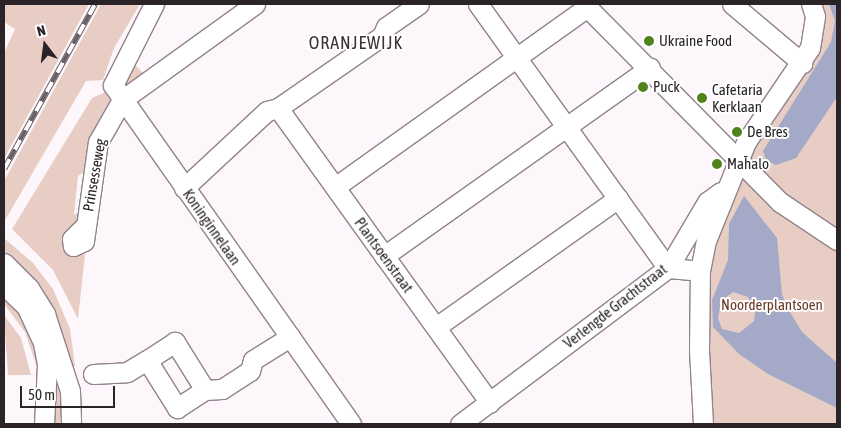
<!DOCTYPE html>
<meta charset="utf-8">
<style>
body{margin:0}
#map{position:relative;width:841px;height:428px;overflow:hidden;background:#fdf7fb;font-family:"Asap Condensed",sans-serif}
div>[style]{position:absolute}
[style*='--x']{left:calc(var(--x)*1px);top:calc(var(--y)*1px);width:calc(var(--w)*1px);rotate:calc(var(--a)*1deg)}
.green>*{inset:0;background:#e7cdc4}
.water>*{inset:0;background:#a3a9c7}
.roads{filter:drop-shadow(1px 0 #91838c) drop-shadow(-1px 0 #91838c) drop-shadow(0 1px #91838c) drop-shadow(0 -1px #91838c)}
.minor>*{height:19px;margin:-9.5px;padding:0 9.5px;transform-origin:9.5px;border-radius:9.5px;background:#fff}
.rail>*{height:5.5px;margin-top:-2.75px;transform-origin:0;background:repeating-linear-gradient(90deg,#fff 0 11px,#676165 0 22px);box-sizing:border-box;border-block:1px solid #676165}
.dots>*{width:14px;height:14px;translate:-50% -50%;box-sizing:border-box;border:2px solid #fff;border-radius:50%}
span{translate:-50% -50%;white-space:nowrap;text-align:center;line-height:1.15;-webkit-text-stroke:4px #fff;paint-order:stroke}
.poi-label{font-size:15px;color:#2a2428}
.left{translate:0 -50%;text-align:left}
.street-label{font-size:15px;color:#2a2428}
.park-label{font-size:15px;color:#6a3928}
.quarter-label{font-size:18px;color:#3b3037;letter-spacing:1px}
.frame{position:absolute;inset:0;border:5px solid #2a2428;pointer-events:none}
.north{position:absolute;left:20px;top:20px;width:50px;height:50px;-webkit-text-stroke:4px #fff;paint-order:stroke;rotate:345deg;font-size:14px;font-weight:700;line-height:20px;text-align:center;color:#2a2428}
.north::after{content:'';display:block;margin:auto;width:18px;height:22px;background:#2a2428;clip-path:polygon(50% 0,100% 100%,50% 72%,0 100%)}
.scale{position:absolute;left:20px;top:386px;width:95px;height:22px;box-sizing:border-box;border:2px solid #2a2428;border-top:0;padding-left:6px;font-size:15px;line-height:18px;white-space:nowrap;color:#2a2428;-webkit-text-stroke:4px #fff;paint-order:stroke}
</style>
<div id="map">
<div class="green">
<i style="clip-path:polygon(4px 4px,89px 4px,4px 159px,4px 53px,15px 29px,4px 22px)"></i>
<i style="clip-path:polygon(101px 4px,140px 4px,114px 48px,103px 80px,86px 81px,4px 222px,4px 181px)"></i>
<i style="clip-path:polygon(819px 4px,837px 4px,837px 424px,709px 424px,709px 263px,731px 192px,754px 166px,748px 156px,753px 150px,749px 151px,823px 39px)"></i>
<i style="clip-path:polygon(132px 62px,143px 73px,127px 86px,121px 80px)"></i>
<i style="clip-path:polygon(106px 92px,113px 96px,87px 170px,78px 176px,74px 215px,84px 209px,83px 215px,67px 232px,70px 254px,85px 254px,78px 319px,53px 270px,12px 229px,92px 98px)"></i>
<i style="clip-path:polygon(4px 238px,33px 263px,53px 289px,70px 329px,75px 366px,66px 367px,4px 260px)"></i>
<i style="clip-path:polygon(4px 289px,39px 340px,38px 370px,25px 332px,4px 304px)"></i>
<i style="clip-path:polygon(4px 315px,21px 338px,31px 375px,8px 375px)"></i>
<i style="clip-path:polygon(63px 379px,67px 424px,48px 424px,50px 380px)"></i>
</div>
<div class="water">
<i style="clip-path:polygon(829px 4px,837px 4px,837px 97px,796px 158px,776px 165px,766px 160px,763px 151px,831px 42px,835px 21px)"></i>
<i style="clip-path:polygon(evenodd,744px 196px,777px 238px,782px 295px,791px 314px,802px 332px,837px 363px,837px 408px,768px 374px,739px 354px,713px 327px,712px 300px,728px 260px,729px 224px,744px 196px,733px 292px,748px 297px,755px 312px,754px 321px,739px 333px,722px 329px,718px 318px,721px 301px,733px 292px)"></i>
</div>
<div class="roads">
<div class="minor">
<i style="--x:154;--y:4;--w:91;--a:116.8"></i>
<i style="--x:113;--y:85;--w:414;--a:54.9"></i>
<i style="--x:478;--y:4;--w:325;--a:54.3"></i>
<i style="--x:668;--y:268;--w:32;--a:5"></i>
<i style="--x:584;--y:4;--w:279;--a:45.3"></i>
<i style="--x:780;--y:202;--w:69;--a:33.7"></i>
<i style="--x:732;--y:4;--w:92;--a:40.1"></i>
<i style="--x:278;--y:108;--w:363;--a:54.3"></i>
<i style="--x:335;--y:187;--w:310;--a:-35.5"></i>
<i style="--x:184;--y:188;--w:113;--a:-42.9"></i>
<i style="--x:267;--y:111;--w:11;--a:-15"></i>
<i style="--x:278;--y:108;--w:126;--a:-34.7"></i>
<i style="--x:382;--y:36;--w:10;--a:-66"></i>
<i style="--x:386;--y:27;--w:40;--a:-34.9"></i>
<i style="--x:85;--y:226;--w:18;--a:135"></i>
<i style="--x:72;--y:239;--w:7;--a:82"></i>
<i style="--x:73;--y:246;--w:12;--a:-24"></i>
<i style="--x:84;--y:241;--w:100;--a:-82"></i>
<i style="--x:98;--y:142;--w:48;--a:-60.3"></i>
<i style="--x:122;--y:100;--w:164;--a:-35.8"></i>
<i style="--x:384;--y:256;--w:326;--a:-35.3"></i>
<i style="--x:4;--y:263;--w:35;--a:45"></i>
<i style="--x:29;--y:288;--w:31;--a:58"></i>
<i style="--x:45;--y:314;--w:81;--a:72"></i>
<i style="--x:70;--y:391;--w:33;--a:88"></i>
<i style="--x:4;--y:285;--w:30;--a:44"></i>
<i style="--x:26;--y:306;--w:40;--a:65"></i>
<i style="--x:43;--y:342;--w:23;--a:80"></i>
<i style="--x:47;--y:365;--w:59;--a:92.9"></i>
<i style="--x:436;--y:327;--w:223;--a:-35.3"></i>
<i style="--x:93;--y:374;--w:34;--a:-3"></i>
<i style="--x:127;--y:372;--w:23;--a:-31"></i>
<i style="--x:205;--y:390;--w:57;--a:-122"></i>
<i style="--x:175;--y:342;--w:33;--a:147"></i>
<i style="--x:147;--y:360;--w:57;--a:58"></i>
<i style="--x:177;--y:408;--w:33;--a:-33"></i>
<i style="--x:205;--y:390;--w:17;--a:-3"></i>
<i style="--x:222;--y:389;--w:33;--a:-33"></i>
<i style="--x:250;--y:371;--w:11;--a:-75"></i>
<i style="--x:253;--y:360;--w:44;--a:-31.9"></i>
<i style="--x:460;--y:424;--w:260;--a:-36.9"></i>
<i style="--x:668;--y:268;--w:77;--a:-59.4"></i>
<i style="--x:707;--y:202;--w:17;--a:-36"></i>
<i style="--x:703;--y:424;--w:75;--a:-93.1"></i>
<i style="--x:699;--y:349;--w:78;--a:-89.3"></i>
<i style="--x:700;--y:271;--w:31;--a:-79"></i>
<i style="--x:706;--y:241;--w:107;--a:-68"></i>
<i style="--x:746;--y:142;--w:114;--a:-55.8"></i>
<i style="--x:810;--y:48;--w:32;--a:-81"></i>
<i style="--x:815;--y:16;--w:13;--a:-108"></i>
</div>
</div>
<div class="rail">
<i style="--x:4;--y:169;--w:188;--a:-61.1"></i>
</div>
<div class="dots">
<i style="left:649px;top:41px;background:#4e841b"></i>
<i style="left:643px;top:87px;background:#4e841b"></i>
<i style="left:702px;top:98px;background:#4e841b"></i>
<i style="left:737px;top:132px;background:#4e841b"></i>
<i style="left:717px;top:164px;background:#4e841b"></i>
</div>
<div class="poi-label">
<span class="left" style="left:659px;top:41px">Ukraine Food</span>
<span class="left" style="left:653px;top:87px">Puck</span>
<span class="left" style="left:712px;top:98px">Cafetaria<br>Kerklaan</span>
<span class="left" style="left:747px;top:132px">De Bres</span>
<span class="left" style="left:727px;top:164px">Mah̄alo</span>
</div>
<div class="street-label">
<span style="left:94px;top:175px;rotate:-80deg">Prinsesseweg</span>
<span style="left:212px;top:227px;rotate:55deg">Koninginnelaan</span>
<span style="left:384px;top:255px;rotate:54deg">Plantsoenstraat</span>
<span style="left:615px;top:306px;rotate:-38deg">Verlengde Grachtstraat</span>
</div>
<div class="park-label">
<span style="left:772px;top:305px">Noorderplantsoen</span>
</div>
<div class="quarter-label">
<span style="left:356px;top:43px">ORANJEWIJK</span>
</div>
<div class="frame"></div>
<div class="north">N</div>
<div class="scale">50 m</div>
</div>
